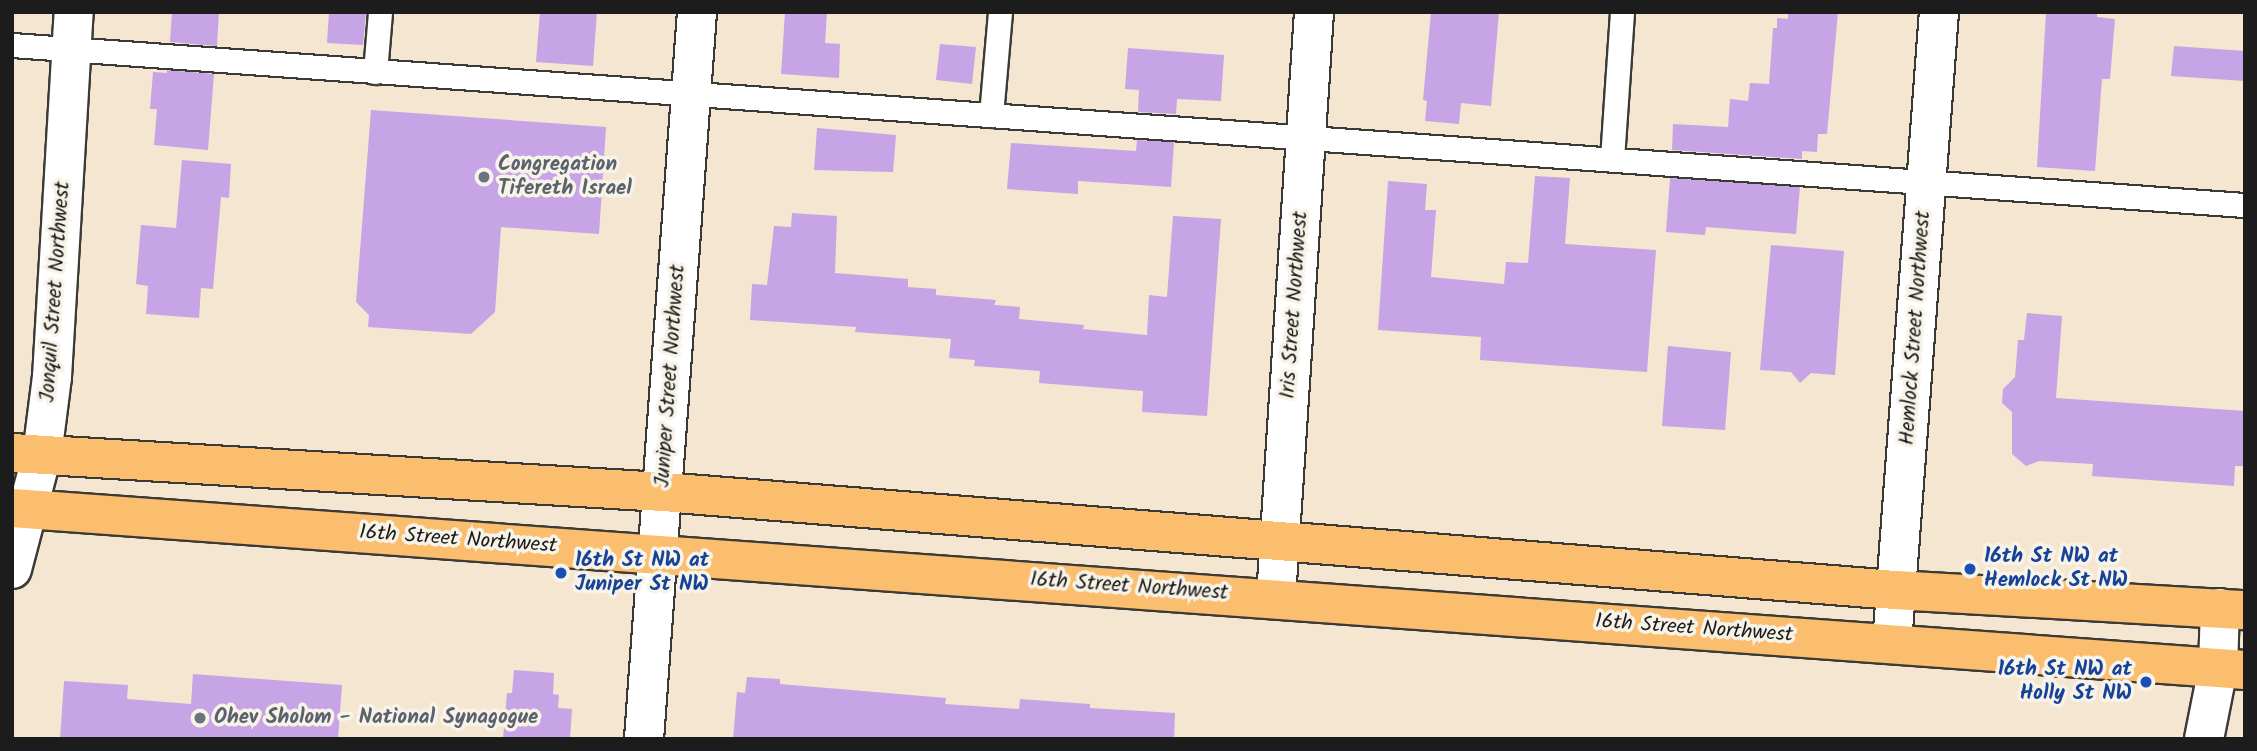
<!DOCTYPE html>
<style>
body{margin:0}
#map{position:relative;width:2257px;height:751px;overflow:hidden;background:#f4e6d0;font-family:Kalam,sans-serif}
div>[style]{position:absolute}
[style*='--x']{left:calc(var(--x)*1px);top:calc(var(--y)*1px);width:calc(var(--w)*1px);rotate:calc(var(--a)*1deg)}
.building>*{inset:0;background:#c7a4e5}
.roads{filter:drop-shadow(2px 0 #3c3a37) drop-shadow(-2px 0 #3c3a37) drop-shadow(0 2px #3c3a37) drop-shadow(0 -2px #3c3a37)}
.service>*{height:23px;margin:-11.5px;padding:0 11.5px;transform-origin:11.5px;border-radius:11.5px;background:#fff}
.minor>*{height:38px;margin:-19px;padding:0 19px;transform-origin:19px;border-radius:19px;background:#fff}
.primary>*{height:38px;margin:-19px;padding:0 19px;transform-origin:19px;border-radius:19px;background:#fabe6e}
.dots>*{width:19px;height:19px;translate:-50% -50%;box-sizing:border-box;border:4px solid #f7f3e8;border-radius:50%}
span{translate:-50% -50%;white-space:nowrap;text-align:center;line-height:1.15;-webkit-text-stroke:7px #f7f3e8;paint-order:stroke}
.worship-label{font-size:21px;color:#5b616d;font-weight:700}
.left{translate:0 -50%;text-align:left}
.street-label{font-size:21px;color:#1c1c1c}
.transit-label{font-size:21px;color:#164399;font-weight:700}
.right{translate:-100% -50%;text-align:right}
.frame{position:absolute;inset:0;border:14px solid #1c1c1c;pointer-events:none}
</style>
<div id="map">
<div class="building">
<i style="clip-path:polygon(172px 12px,219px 12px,217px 46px,170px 42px)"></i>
<i style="clip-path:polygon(329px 12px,366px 12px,363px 45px,327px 43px)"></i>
<i style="clip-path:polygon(540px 12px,597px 12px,593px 66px,536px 62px)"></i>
<i style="clip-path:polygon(785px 12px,827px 12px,825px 43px,840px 44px,839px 78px,781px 74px)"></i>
<i style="clip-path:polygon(1431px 12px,1499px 12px,1491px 106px,1461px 103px,1459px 124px,1425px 121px,1427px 101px,1423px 100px)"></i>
<i style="clip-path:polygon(1788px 12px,1838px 12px,1827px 134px,1818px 134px,1817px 152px,1802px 151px,1802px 159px,1672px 150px,1673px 124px,1728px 127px,1730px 99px,1748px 101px,1750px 83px,1769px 84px,1773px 28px,1777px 28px,1777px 18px,1788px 19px)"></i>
<i style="clip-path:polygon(2046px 12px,2097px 12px,2097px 17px,2115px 19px,2110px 79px,2102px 79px,2095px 171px,2037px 167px)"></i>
<i style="clip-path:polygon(940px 44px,976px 47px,972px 84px,936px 80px)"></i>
<i style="clip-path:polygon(2174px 46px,2245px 51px,2245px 81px,2171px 76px)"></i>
<i style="clip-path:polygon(1128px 48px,1224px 55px,1221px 101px,1177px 99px,1176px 114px,1138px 112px,1139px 90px,1125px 89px)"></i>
<i style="clip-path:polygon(167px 70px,214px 74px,208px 150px,154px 145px,157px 109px,150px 109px,153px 72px,167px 73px)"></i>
<i style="clip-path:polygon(371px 110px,606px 127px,599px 234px,501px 227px,495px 312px,471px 334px,368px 327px,369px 315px,356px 302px)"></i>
<i style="clip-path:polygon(817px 128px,896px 135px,893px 172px,814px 170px)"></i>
<i style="clip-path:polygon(1137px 140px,1174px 142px,1171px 187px,1078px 181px,1078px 194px,1007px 189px,1011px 143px,1136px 151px)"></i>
<i style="clip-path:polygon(182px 160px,231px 164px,229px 198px,221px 197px,213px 289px,201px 288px,199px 318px,146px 314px,148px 286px,136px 284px,141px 225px,176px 228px)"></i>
<i style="clip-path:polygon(1535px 176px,1570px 178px,1565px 244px,1656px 250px,1647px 372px,1480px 360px,1481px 337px,1378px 330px,1388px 181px,1427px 184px,1425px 210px,1436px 210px,1431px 277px,1504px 284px,1506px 262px,1528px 263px)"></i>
<i style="clip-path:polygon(1670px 178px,1800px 187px,1796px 234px,1706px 227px,1705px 235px,1666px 232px)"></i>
<i style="clip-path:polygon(792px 213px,837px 216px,835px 273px,908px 279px,908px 287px,936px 289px,936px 295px,996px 300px,994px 305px,1020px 307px,1019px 319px,1084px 325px,1083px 329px,1147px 335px,1149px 295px,1167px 297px,1173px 216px,1221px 219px,1207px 416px,1142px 412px,1143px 391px,1039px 383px,1040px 371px,974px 366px,975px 360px,949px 358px,951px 339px,855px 332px,856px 327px,750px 320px,752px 284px,767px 285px,774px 226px,791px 227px)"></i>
<i style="clip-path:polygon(1771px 245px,1844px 251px,1835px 375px,1811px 373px,1800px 383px,1791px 372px,1760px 370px)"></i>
<i style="clip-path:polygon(2027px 313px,2062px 316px,2056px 398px,2245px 411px,2245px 466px,2235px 466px,2234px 486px,2092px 476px,2093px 464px,2039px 461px,2026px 466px,2012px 454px,2012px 412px,2002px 403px,2003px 389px,2015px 377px,2018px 340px,2024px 340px)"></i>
<i style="clip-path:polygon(1668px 346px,1731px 352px,1725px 430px,1662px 426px)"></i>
<i style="clip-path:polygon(514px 670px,554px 673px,553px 694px,559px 695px,558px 708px,572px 709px,570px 739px,503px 739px,507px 693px,512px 693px)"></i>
<i style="clip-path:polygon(193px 674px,342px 685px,338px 739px,60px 739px,64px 681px,128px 685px,127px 699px,191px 704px)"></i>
<i style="clip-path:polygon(747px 677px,780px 679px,780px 684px,946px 698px,945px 704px,1019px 709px,1020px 699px,1090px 704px,1090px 708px,1175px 713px,1174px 739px,733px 739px,737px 692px,745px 693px)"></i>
</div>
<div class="roads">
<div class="service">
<i style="--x:12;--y:45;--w:2239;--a:4.1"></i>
<i style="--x:375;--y:72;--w:60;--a:-85.2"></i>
<i style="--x:991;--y:115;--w:103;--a:-85"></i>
<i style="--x:1612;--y:159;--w:147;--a:-86.1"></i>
</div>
<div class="minor">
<i style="--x:12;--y:569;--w:118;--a:-75.3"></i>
<i style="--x:42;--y:455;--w:79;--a:-82.7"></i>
<i style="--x:52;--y:377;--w:366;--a:-86.6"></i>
<i style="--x:1276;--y:598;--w:587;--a:-86.29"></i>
<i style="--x:1892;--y:644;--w:634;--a:-85.75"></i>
<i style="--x:644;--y:739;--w:729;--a:-85.83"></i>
<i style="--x:2204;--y:739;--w:72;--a:-78.8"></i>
<i style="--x:2218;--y:668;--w:60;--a:-88.1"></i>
</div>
<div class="primary">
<i style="--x:12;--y:453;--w:652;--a:3.43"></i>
<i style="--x:663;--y:492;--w:1236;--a:4.55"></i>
<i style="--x:1895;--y:590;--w:351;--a:3.3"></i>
<i style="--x:12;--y:508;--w:2239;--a:4.15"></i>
</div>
</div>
<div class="dots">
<i style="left:484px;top:177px;background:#6b7280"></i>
<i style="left:1970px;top:569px;background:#1a4fb4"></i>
<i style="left:561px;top:573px;background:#1a4fb4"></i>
<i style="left:2146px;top:682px;background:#1a4fb4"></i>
<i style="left:200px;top:718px;background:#6b7280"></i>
</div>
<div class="worship-label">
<span class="left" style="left:498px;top:177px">Congregation<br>Tifereth Israel</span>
<span class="left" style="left:214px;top:718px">Ohev Sholom - National Synagogue</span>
</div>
<div class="street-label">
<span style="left:56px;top:292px;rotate:-86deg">Jonquil Street Northwest</span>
<span style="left:1295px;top:305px;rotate:-86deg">Iris Street Northwest</span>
<span style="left:1916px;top:328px;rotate:-86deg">Hemlock Street Northwest</span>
<span style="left:671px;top:376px;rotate:-86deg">Juniper Street Northwest</span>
<span style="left:458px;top:540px;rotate:4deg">16th Street Northwest</span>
<span style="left:1129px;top:587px;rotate:4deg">16th Street Northwest</span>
<span style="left:1694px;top:629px;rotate:4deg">16th Street Northwest</span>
</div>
<div class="transit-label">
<span class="left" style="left:1984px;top:569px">16th St NW at<br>Hemlock St NW</span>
<span class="left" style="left:575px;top:573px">16th St NW at<br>Juniper St NW</span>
<span class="right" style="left:2132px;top:682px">16th St NW at<br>Holly St NW</span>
</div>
<div class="frame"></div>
</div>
